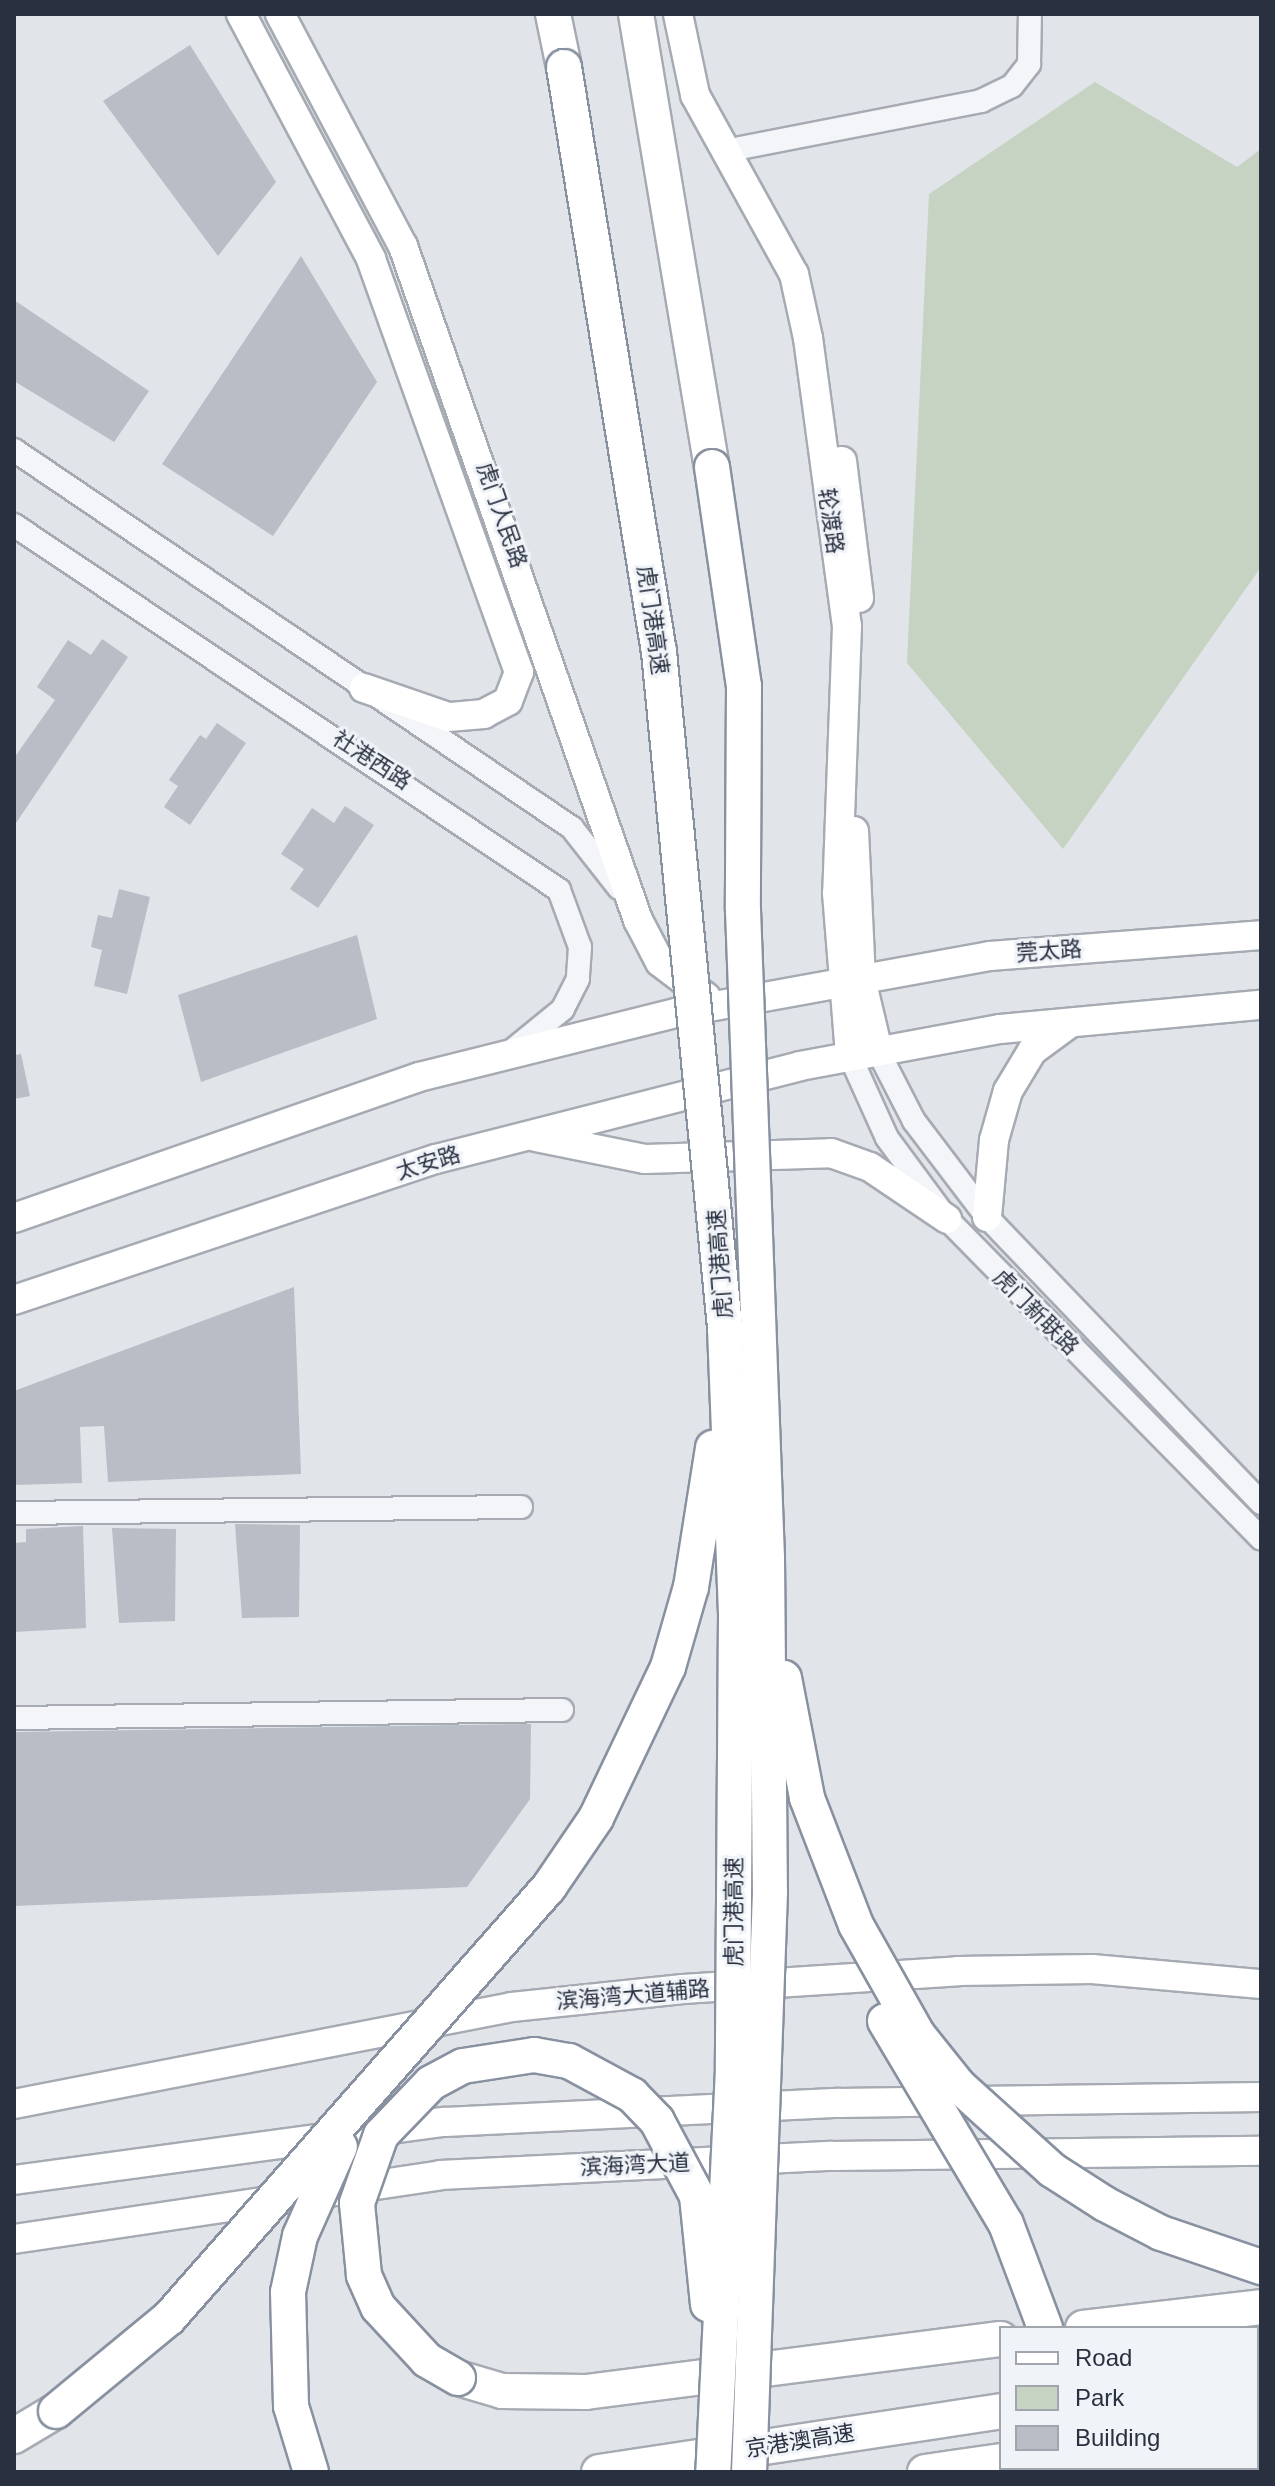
<!DOCTYPE html>
<meta charset="utf-8">
<style>
body{margin:0}
#map{position:relative;width:1275px;height:2486px;overflow:hidden;background:#e1e4e9;font-family:Arial,"Noto Sans SC",sans-serif}
div>[style]{position:absolute}
[style*='--x']{left:calc(var(--x)*1px);top:calc(var(--y)*1px);width:calc(var(--w)*1px);rotate:calc(var(--a)*1deg)}
.green>*{inset:0;background:#c6d3c2}
.building>*{inset:0;background:#b8bdc6}
.roads{filter:drop-shadow(2px 0 #a6abb3) drop-shadow(-2px 0 #a6abb3) drop-shadow(0 2px #a6abb3) drop-shadow(0 -2px #a6abb3)}
.minor>*{height:22px;margin:-11px;padding:0 11px;transform-origin:11px;border-radius:11px;background:#f3f5f8}
.major>*{height:28px;margin:-14px;padding:0 14px;transform-origin:14px;border-radius:14px;background:#fff}
.highway>*{height:34px;margin:-17px;padding:0 17px;transform-origin:17px;border-radius:17px;background:#fff}
.bridges{filter:drop-shadow(2px 0 #8891a0) drop-shadow(-2px 0 #8891a0) drop-shadow(0 2px #8891a0) drop-shadow(0 -2px #8891a0)}
.highway-bridge>*{height:34px;margin:-17px;padding:0 17px;transform-origin:17px;border-radius:17px;background:#fff}
span{translate:-50% -50%;white-space:nowrap;text-align:center;line-height:1.15;-webkit-text-stroke:6px #f0f3f7;paint-order:stroke}
.street-label{font-size:22px;color:#293141}
.frame{position:absolute;inset:0;border:16px solid #293141;pointer-events:none}
.legend{position:absolute;left:999px;top:2326px;width:260px;height:144px;box-sizing:border-box;background:#f0f3f7;border:2px solid #a0a5ae;margin:0;padding:10px 14px;list-style:none;font-size:24px;color:#293141}
.legend li{display:flex;align-items:center;gap:16px;height:40px}
.legend b{width:40px;border:2px solid #a0a5ae}
</style>
<div id="map">
<div class="green">
<i style="clip-path:polygon(1095px 82px,1237px 167px,1261px 149px,1261px 567px,1063px 849px,907px 663px,929px 194px)"></i>
</div>
<div class="building">
<i style="clip-path:polygon(190px 45px,276px 182px,218px 256px,103px 101px)"></i>
<i style="clip-path:polygon(301px 256px,377px 382px,273px 536px,162px 464px)"></i>
<i style="clip-path:polygon(14px 300px,149px 391px,114px 442px,14px 381px)"></i>
<i style="clip-path:polygon(102px 639px,128px 657px,14px 826px,14px 758px,55px 700px,37px 687px,68px 640px,91px 655px)"></i>
<i style="clip-path:polygon(217px 723px,246px 743px,190px 825px,164px 807px,178px 786px,169px 780px,200px 735px,206px 739px)"></i>
<i style="clip-path:polygon(345px 806px,374px 825px,318px 908px,290px 889px,304px 869px,281px 854px,312px 808px,334px 823px)"></i>
<i style="clip-path:polygon(119px 889px,150px 897px,127px 994px,94px 986px,102px 950px,91px 947px,98px 915px,112px 918px)"></i>
<i style="clip-path:polygon(357px 935px,377px 1019px,201px 1082px,178px 995px)"></i>
<i style="clip-path:polygon(21px 1054px,30px 1096px,14px 1099px,14px 1055px)"></i>
<i style="clip-path:polygon(294px 1287px,301px 1474px,108px 1482px,104px 1426px,80px 1427px,82px 1483px,14px 1485px,14px 1391px)"></i>
<i style="clip-path:polygon(235px 1524px,300px 1525px,299px 1617px,242px 1618px)"></i>
<i style="clip-path:polygon(83px 1526px,86px 1628px,14px 1632px,14px 1543px,26px 1542px,26px 1529px)"></i>
<i style="clip-path:polygon(112px 1528px,176px 1529px,175px 1621px,119px 1623px)"></i>
<i style="clip-path:polygon(531px 1724px,530px 1799px,467px 1887px,14px 1906px,14px 1732px)"></i>
</div>
<div class="roads">
<div class="minor">
<i style="--x:740;--y:148;--w:246;--a:-11"></i>
<i style="--x:981;--y:101;--w:34;--a:-26"></i>
<i style="--x:1012;--y:86;--w:28;--a:-52"></i>
<i style="--x:1029;--y:64;--w:50;--a:-88.9"></i>
<i style="--x:14;--y:450;--w:674;--a:34.11"></i>
<i style="--x:572;--y:828;--w:76;--a:51.9"></i>
<i style="--x:14;--y:525;--w:656;--a:33.81"></i>
<i style="--x:559;--y:890;--w:61;--a:69.8"></i>
<i style="--x:580;--y:947;--w:32;--a:94"></i>
<i style="--x:578;--y:979;--w:34;--a:117"></i>
<i style="--x:563;--y:1009;--w:63;--a:140.8"></i>
<i style="--x:878;--y:1051;--w:79;--a:62.8"></i>
<i style="--x:914;--y:1121;--w:121;--a:52.8"></i>
<i style="--x:987;--y:1217;--w:396;--a:46.2"></i>
<i style="--x:850;--y:1056;--w:90;--a:65.7"></i>
<i style="--x:887;--y:1138;--w:101;--a:53.5"></i>
<i style="--x:947;--y:1219;--w:448;--a:45.5"></i>
<i style="--x:14;--y:1513;--w:507;--a:-0.68"></i>
<i style="--x:14;--y:1718;--w:548;--a:-0.84"></i>
</div>
<div class="major">
<i style="--x:241;--y:14;--w:277;--a:62"></i>
<i style="--x:371;--y:259;--w:439;--a:70.3"></i>
<i style="--x:519;--y:672;--w:31;--a:111"></i>
<i style="--x:508;--y:701;--w:27;--a:152"></i>
<i style="--x:484;--y:714;--w:36;--a:175"></i>
<i style="--x:448;--y:717;--w:89;--a:-161"></i>
<i style="--x:280;--y:14;--w:263;--a:62.1"></i>
<i style="--x:403;--y:246;--w:714;--a:70.78"></i>
<i style="--x:638;--y:920;--w:47;--a:62.4"></i>
<i style="--x:660;--y:962;--w:58;--a:37.3"></i>
<i style="--x:678;--y:14;--w:83;--a:78.1"></i>
<i style="--x:695;--y:95;--w:205;--a:61.1"></i>
<i style="--x:794;--y:274;--w:66;--a:77.7"></i>
<i style="--x:808;--y:338;--w:291;--a:82.3"></i>
<i style="--x:847;--y:626;--w:267;--a:92.1"></i>
<i style="--x:837;--y:893;--w:164;--a:85.4"></i>
<i style="--x:842;--y:461;--w:138;--a:82.9"></i>
<i style="--x:854;--y:831;--w:148;--a:87.3"></i>
<i style="--x:861;--y:979;--w:74;--a:76.7"></i>
<i style="--x:536;--y:1137;--w:111;--a:11.4"></i>
<i style="--x:645;--y:1159;--w:186;--a:-1.8"></i>
<i style="--x:831;--y:1153;--w:41;--a:19.7"></i>
<i style="--x:870;--y:1167;--w:93;--a:34"></i>
<i style="--x:987;--y:1217;--w:77;--a:-84.8"></i>
<i style="--x:994;--y:1140;--w:51;--a:-74.1"></i>
<i style="--x:1008;--y:1091;--w:47;--a:-59"></i>
<i style="--x:1032;--y:1051;--w:47;--a:-36.4"></i>
<i style="--x:14;--y:1218;--w:429;--a:-19.2"></i>
<i style="--x:419;--y:1077;--w:265;--a:-14"></i>
<i style="--x:676;--y:1013;--w:319;--a:-10.3"></i>
<i style="--x:990;--y:956;--w:272;--a:-4.4"></i>
<i style="--x:14;--y:1300;--w:445;--a:-18.5"></i>
<i style="--x:436;--y:1159;--w:376;--a:-14.3"></i>
<i style="--x:800;--y:1066;--w:203;--a:-10.5"></i>
<i style="--x:1000;--y:1029;--w:262;--a:-5.3"></i>
<i style="--x:14;--y:2104;--w:507;--a:-11.02"></i>
<i style="--x:512;--y:2007;--w:172;--a:-6"></i>
<i style="--x:683;--y:1989;--w:276;--a:-3.7"></i>
<i style="--x:958;--y:1971;--w:134;--a:-0.9"></i>
<i style="--x:1092;--y:1969;--w:170;--a:5.1"></i>
<i style="--x:14;--y:2180;--w:435;--a:-7.7"></i>
<i style="--x:445;--y:2122;--w:394;--a:-2.8"></i>
<i style="--x:839;--y:2103;--w:422;--a:-0.8"></i>
<i style="--x:14;--y:2239;--w:431;--a:-8.5"></i>
<i style="--x:440;--y:2175;--w:392;--a:-2.8"></i>
<i style="--x:832;--y:2156;--w:429;--a:-0.7"></i>
</div>
<div class="highway">
<i style="--x:553;--y:14;--w:54;--a:78.3"></i>
<i style="--x:636;--y:14;--w:459;--a:80.5"></i>
<i style="--x:1083;--y:2328;--w:179;--a:-6.7"></i>
<i style="--x:1257;--y:2372;--w:4;--a:-14"></i>
<i style="--x:458;--y:2378;--w:46;--a:16.5"></i>
<i style="--x:502;--y:2391;--w:84;--a:0.7"></i>
<i style="--x:586;--y:2392;--w:418;--a:-7.3"></i>
<i style="--x:1257;--y:2423;--w:4;--a:0"></i>
<i style="--x:14;--y:2436;--w:49;--a:-30.8"></i>
<i style="--x:599;--y:2472;--w:407;--a:-8.6"></i>
<i style="--x:925;--y:2472;--w:77;--a:-8.2"></i>
<i style="--x:1051;--y:2472;--w:4;--a:-76"></i>
</div>
</div>
<div class="bridges">
<div class="highway-bridge">
<i style="--x:564;--y:67;--w:593;--a:80.78"></i>
<i style="--x:659;--y:652;--w:679;--a:84.42"></i>
<i style="--x:725;--y:1328;--w:285;--a:87.8"></i>
<i style="--x:736;--y:1613;--w:456;--a:90.4"></i>
<i style="--x:733;--y:2069;--w:403;--a:92.8"></i>
<i style="--x:712;--y:467;--w:221;--a:81.7"></i>
<i style="--x:744;--y:686;--w:224;--a:90.3"></i>
<i style="--x:743;--y:910;--w:648;--a:87.88"></i>
<i style="--x:767;--y:1558;--w:334;--a:89.5"></i>
<i style="--x:770;--y:1892;--w:580;--a:92.07"></i>
<i style="--x:784;--y:1678;--w:122;--a:79.1"></i>
<i style="--x:807;--y:1798;--w:136;--a:68.9"></i>
<i style="--x:856;--y:1925;--w:126;--a:60.6"></i>
<i style="--x:918;--y:2035;--w:64;--a:51.3"></i>
<i style="--x:958;--y:2085;--w:127;--a:42.1"></i>
<i style="--x:1052;--y:2170;--w:63;--a:32.7"></i>
<i style="--x:1105;--y:2204;--w:63;--a:27.4"></i>
<i style="--x:1161;--y:2233;--w:106;--a:18.8"></i>
<i style="--x:885;--y:2021;--w:236;--a:59.2"></i>
<i style="--x:1006;--y:2224;--w:111;--a:69.4"></i>
<i style="--x:458;--y:2378;--w:36;--a:-150"></i>
<i style="--x:427;--y:2360;--w:72;--a:-132.8"></i>
<i style="--x:378;--y:2307;--w:35;--a:-114"></i>
<i style="--x:364;--y:2275;--w:72;--a:-95.6"></i>
<i style="--x:357;--y:2203;--w:72;--a:-70.6"></i>
<i style="--x:381;--y:2135;--w:72;--a:-46.1"></i>
<i style="--x:431;--y:2083;--w:36;--a:-28"></i>
<i style="--x:463;--y:2066;--w:72;--a:-8.8"></i>
<i style="--x:534;--y:2055;--w:36;--a:10"></i>
<i style="--x:569;--y:2061;--w:72;--a:28.4"></i>
<i style="--x:632;--y:2095;--w:36;--a:46"></i>
<i style="--x:657;--y:2121;--w:85;--a:61.9"></i>
<i style="--x:697;--y:2196;--w:109;--a:84.2"></i>
<i style="--x:56;--y:2411;--w:146;--a:-39.5"></i>
<i style="--x:169;--y:2318;--w:575;--a:-48.6"></i>
<i style="--x:549;--y:1887;--w:83;--a:-55.7"></i>
<i style="--x:596;--y:1818;--w:167;--a:-64.5"></i>
<i style="--x:668;--y:1667;--w:83;--a:-74"></i>
<i style="--x:691;--y:1587;--w:141;--a:-81"></i>
<i style="--x:311;--y:2472;--w:69;--a:-106.9"></i>
<i style="--x:291;--y:2406;--w:114;--a:-91.5"></i>
<i style="--x:288;--y:2292;--w:57;--a:-77.9"></i>
<i style="--x:300;--y:2236;--w:98;--a:-66"></i>
</div>
</div>
<div class="street-label">
<span style="left:502px;top:515px;rotate:71deg">虎门人民路</span>
<span style="left:831px;top:521px;rotate:82deg">轮渡路</span>
<span style="left:653px;top:620px;rotate:82deg">虎门港高速</span>
<span style="left:372px;top:760px;rotate:33deg">社港西路</span>
<span style="left:1049px;top:951px;rotate:-4deg">莞太路</span>
<span style="left:428px;top:1163px;rotate:-17deg">太安路</span>
<span style="left:720px;top:1264px;rotate:-94deg">虎门港高速</span>
<span style="left:1036px;top:1312px;rotate:45deg">虎门新联路</span>
<span style="left:734px;top:1912px;rotate:-90deg">虎门港高速</span>
<span style="left:633px;top:1995px;rotate:-5deg">滨海湾大道辅路</span>
<span style="left:635px;top:2165px;rotate:-3deg">滨海湾大道</span>
<span style="left:800px;top:2441px;rotate:-9deg">京港澳高速</span>
</div>
<div class="frame"></div>
<ul class="legend">
<li><b style="height:10px;background:#fff"></b>Road</li>
<li><b style="height:22px;background:#c6d3c2"></b>Park</li>
<li><b style="height:22px;background:#b8bdc6"></b>Building</li>
</ul>
</div>
